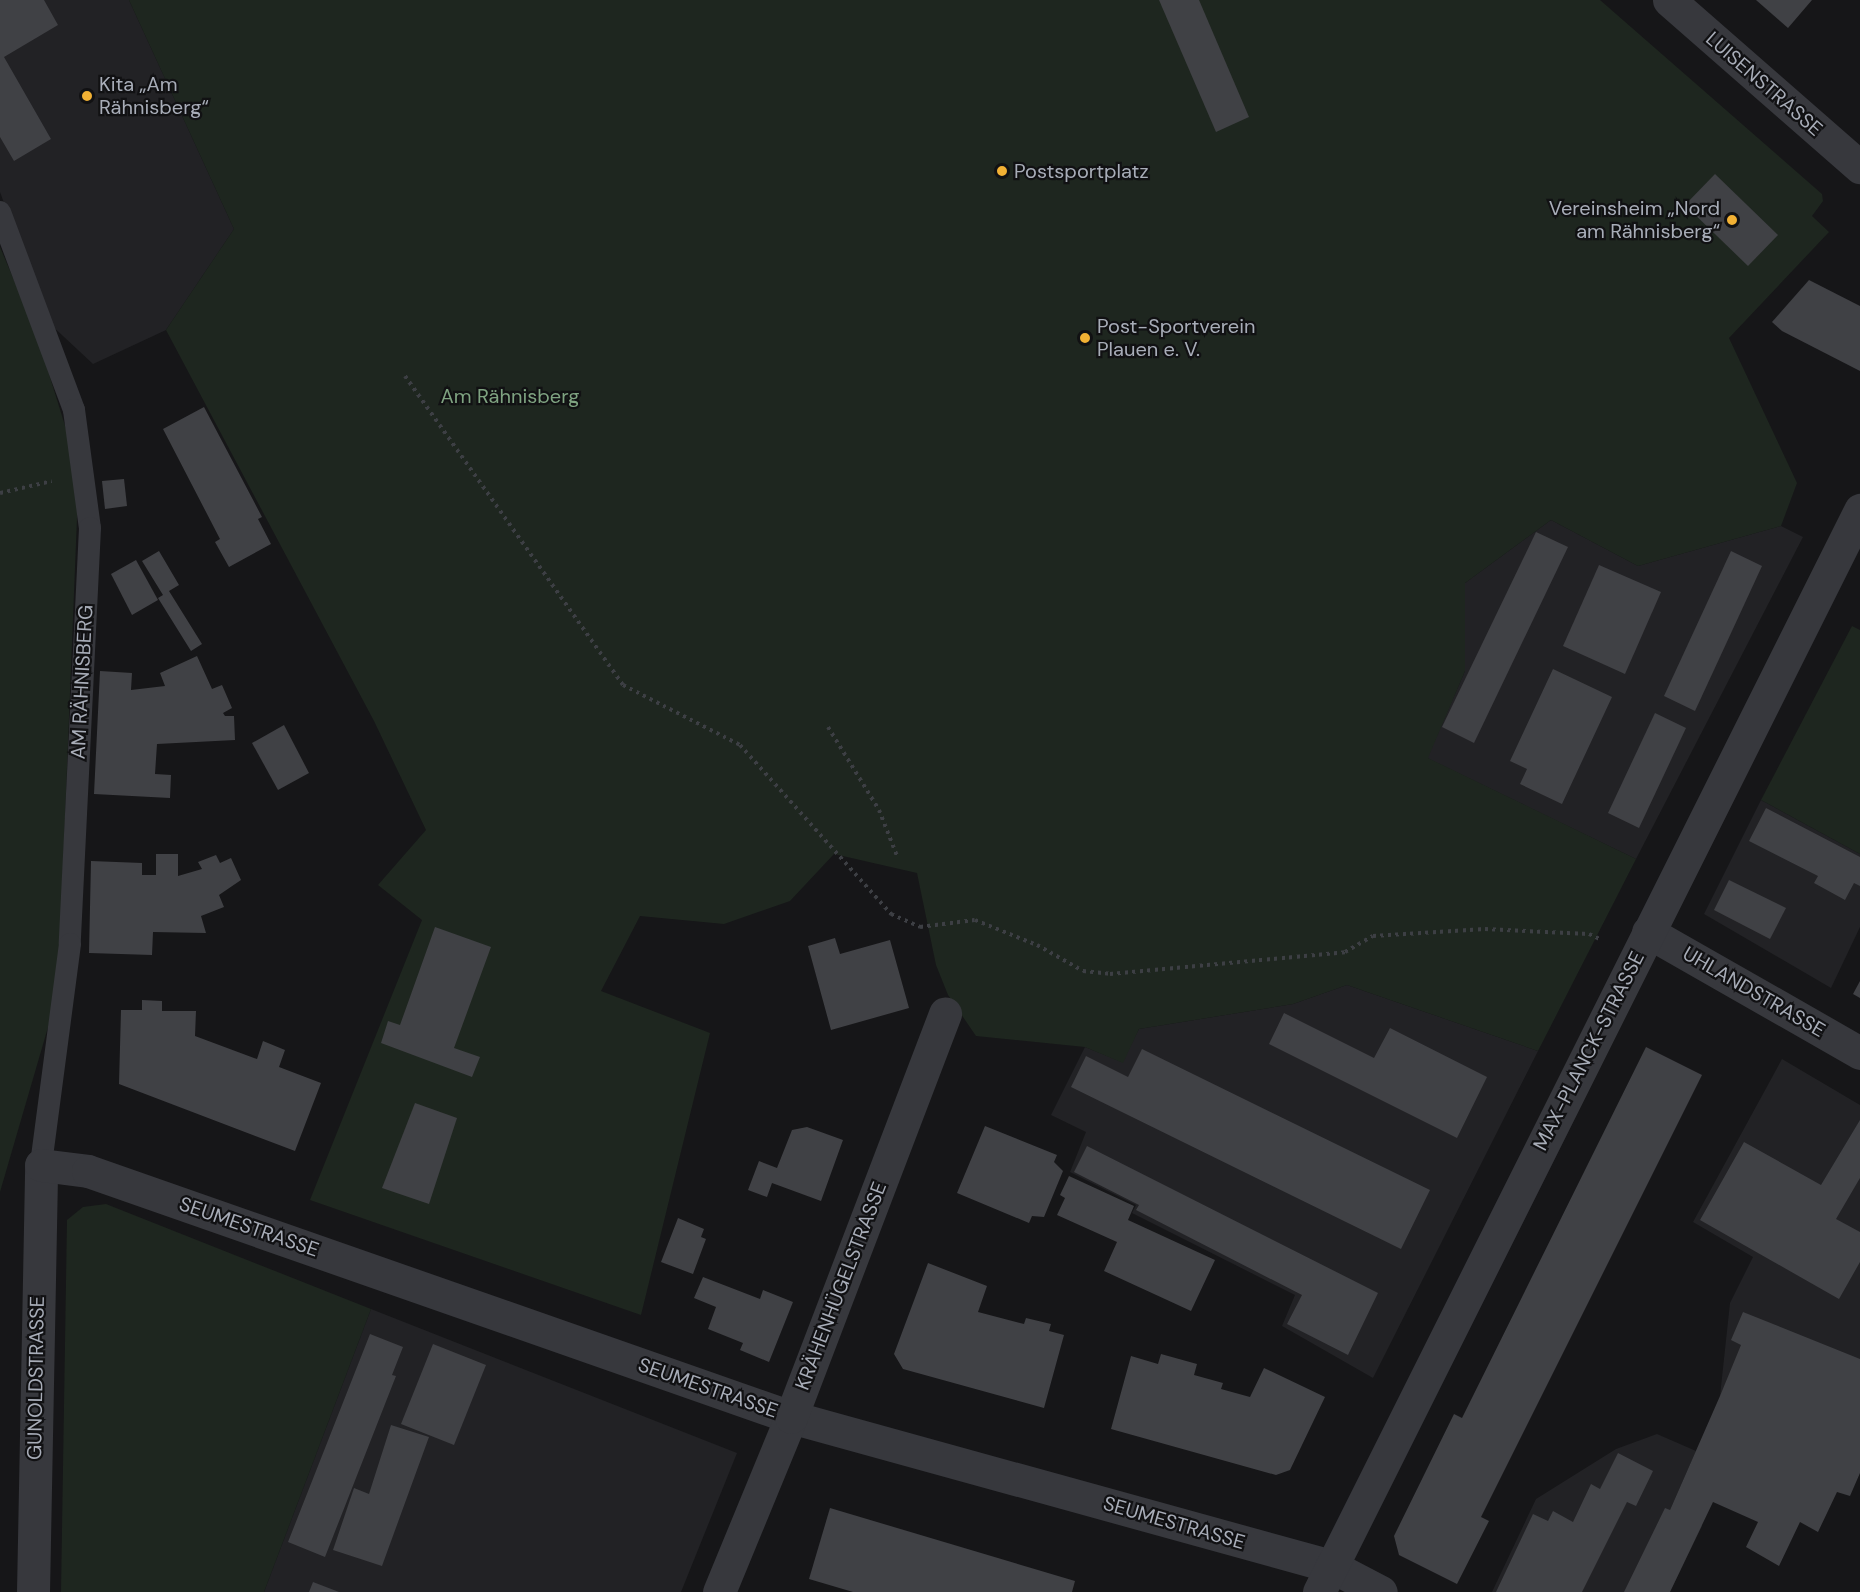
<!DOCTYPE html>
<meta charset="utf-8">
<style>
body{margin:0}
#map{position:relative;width:1860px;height:1592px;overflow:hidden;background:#161618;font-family:"DM Sans",sans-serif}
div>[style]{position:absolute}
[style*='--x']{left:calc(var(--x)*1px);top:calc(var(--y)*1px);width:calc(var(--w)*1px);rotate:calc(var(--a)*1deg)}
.built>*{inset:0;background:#222225}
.green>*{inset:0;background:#1e261f}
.building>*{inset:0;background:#404145}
.path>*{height:4px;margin-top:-2px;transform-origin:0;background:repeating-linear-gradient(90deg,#3d3f44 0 3px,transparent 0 7.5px)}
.service>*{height:22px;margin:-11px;padding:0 11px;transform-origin:11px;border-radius:11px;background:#37383d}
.minor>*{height:33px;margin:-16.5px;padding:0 16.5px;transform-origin:16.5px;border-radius:16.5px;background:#37383d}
.dots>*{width:16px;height:16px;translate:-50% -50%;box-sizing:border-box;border:3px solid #111113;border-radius:50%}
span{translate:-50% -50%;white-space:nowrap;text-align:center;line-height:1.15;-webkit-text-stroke:4.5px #111113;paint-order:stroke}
.poi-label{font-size:20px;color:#a8adb8}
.left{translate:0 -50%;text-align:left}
.right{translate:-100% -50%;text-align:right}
.street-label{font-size:20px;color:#a8adb8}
.park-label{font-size:20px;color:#7fa381}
</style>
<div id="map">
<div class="built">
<i style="clip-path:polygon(0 0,129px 0,234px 229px,166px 330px,93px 364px,48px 322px,0 192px)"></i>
<i style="clip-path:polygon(1551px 520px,1638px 566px,1781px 526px,1803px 537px,1636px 859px,1427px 758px,1465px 671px,1465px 583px)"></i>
<i style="clip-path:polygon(1761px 800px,1860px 854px,1860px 927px,1831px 988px,1704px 914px)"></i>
<i style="clip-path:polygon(1347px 985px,1538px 1051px,1373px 1378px,1282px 1326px,1295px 1295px,1132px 1213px,1136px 1205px,1070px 1172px,1086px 1132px,1051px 1115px,1085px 1047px,1122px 1062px,1139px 1029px,1293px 1004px)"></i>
<i style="clip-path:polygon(1782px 1059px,1860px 1105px,1860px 1448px,1720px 1396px,1730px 1303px,1753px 1257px,1693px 1222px)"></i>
<i style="clip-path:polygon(371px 1309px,737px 1453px,681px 1592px,264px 1592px)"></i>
<i style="clip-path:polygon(1657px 1434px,1696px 1451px,1670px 1510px,1702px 1526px,1670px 1592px,1492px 1592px,1536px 1499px,1616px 1449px)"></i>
</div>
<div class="green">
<i style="clip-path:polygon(129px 0,1600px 0,1822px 194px,1823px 201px,1812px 216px,1829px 232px,1729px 338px,1797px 483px,1781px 526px,1638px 566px,1551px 520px,1465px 583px,1465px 671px,1428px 758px,1636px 859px,1538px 1051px,1347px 985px,1293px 1004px,1139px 1029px,1123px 1063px,1085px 1047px,976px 1036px,948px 995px,936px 965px,917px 873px,834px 854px,790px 901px,724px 924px,640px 916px,601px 991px,710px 1033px,641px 1315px,310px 1200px,422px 920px,378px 885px,426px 830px,374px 721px,166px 330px,234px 229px)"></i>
<i style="clip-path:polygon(0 247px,36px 332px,71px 445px,78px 493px,58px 993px,0 1192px)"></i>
<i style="clip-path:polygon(1852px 626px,1860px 630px,1860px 854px,1761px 800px)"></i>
<i style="clip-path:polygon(106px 1204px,371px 1309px,264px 1592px,61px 1592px,67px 1220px,83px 1207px)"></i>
</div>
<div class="building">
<i style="clip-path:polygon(0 0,44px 0,58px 25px,4px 57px,51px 139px,14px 161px,0 137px)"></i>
<i style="clip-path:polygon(1159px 0,1199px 0,1249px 117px,1216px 132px)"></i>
<i style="clip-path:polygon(1756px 0,1812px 0,1788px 28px)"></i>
<i style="clip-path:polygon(1715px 174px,1778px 235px,1748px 266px,1685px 205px)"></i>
<i style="clip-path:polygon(1809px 280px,1860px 306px,1860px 371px,1782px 331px,1772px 322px)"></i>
<i style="clip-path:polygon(204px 407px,262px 517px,258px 519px,271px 544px,229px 567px,215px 542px,220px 539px,163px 429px)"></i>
<i style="clip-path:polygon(124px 479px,127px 506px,105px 509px,102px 481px)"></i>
<i style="clip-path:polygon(1536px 532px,1568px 547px,1474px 743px,1442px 727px)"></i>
<i style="clip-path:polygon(159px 551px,179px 585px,169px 591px,202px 644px,191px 651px,158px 598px,163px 595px,142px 561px)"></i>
<i style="clip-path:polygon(1731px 551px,1762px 566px,1695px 711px,1664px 696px)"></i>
<i style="clip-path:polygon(136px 560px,158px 600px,132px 615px,111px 574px)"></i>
<i style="clip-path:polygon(1599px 565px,1661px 592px,1625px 674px,1563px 646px)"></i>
<i style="clip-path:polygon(197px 656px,212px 689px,222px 685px,232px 708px,223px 713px,225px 716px,234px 716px,235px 740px,157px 744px,155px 774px,171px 775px,170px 798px,94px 794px,100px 671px,132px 673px,131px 690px,165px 686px,160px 673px)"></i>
<i style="clip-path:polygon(1553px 669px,1612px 697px,1562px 804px,1520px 784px,1527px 769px,1510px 761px)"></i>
<i style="clip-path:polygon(1655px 713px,1686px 728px,1639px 828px,1608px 813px)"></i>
<i style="clip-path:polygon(284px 725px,309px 773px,278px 790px,252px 743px)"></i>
<i style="clip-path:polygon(1766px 808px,1860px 857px,1860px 886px,1854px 883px,1845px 900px,1814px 883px,1818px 876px,1749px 841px)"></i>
<i style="clip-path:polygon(156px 854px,178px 854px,178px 876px,202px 869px,198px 862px,216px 855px,220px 863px,231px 858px,241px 880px,219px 895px,224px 907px,201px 916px,206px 933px,153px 932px,152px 955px,89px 953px,91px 861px,142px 863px,142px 875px,156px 875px)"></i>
<i style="clip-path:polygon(1729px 880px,1786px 908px,1770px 939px,1714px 910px)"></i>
<i style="clip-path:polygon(435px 927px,491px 947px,454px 1048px,480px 1057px,472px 1077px,381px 1043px,388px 1021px,400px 1025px)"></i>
<i style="clip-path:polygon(835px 938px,840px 954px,890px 940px,909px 1008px,831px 1030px,808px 946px)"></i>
<i style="clip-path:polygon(1860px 981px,1860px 998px,1853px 994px)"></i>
<i style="clip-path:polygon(142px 1000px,162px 1001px,162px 1011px,196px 1011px,195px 1036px,257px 1059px,263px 1041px,285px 1050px,279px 1067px,321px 1083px,295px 1151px,119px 1084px,121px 1010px,142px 1010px)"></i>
<i style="clip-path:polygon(1284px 1013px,1374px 1058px,1390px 1028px,1487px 1077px,1457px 1138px,1269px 1044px)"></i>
<i style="clip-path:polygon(1646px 1047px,1702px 1075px,1481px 1517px,1489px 1521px,1457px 1584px,1399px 1555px,1394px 1536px,1454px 1414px,1462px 1418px)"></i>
<i style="clip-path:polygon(1142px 1049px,1430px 1190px,1401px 1249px,1071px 1087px,1086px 1056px,1128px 1077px)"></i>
<i style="clip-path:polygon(415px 1103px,457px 1118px,429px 1204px,382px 1188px)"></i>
<i style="clip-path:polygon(1860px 1120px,1860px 1178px,1836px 1219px,1860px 1232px,1860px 1262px,1839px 1299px,1700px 1220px,1744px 1142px,1821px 1185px)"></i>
<i style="clip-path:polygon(985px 1126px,1057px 1155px,1054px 1162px,1063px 1171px,1044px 1217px,1032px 1216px,1029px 1223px,957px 1193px)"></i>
<i style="clip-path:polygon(807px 1127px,843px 1140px,821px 1201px,772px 1183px,767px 1197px,748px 1190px,759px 1161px,777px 1168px,792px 1130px)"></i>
<i style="clip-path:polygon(1087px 1146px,1378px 1293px,1348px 1355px,1287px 1324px,1302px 1295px,1136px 1210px,1139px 1205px,1074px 1172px)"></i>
<i style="clip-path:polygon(1069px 1176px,1134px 1206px,1128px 1220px,1215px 1260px,1191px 1311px,1104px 1271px,1117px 1242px,1057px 1215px,1065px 1198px,1060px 1195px)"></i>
<i style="clip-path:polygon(678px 1218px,704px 1229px,701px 1237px,706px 1239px,693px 1274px,661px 1262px)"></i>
<i style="clip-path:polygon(928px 1263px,987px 1286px,978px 1312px,1024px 1324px,1026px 1318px,1051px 1324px,1049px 1331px,1064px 1335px,1044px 1408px,903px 1369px,894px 1354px)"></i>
<i style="clip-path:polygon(703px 1277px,760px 1299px,763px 1290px,793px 1302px,769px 1362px,740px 1350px,743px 1343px,708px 1329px,716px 1307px,694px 1298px)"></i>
<i style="clip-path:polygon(1743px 1312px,1860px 1359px,1860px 1473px,1850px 1496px,1837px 1492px,1818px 1532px,1800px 1522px,1779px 1566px,1746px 1547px,1758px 1522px,1713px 1502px,1670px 1592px,1624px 1592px,1665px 1508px,1670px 1510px,1720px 1396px,1741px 1345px,1731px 1340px)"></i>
<i style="clip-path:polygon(370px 1334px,403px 1347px,392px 1375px,396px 1376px,325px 1557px,288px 1542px)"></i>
<i style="clip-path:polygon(433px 1344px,486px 1365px,454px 1445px,401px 1424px)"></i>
<i style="clip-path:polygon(1161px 1354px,1197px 1364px,1194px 1375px,1223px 1383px,1221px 1389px,1250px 1397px,1264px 1368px,1325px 1397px,1290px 1470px,1276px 1475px,1111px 1429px,1131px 1356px,1158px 1364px)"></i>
<i style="clip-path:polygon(391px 1425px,429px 1437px,382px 1566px,333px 1550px,354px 1488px,369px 1494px)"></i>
<i style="clip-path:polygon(1618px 1453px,1653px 1471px,1636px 1506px,1627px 1502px,1582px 1592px,1496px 1592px,1533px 1514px,1548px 1521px,1553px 1511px,1573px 1522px,1591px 1484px,1600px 1489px)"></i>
<i style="clip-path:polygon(830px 1508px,1075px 1581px,1072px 1592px,853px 1592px,809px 1579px)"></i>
<i style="clip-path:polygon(313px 1582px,339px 1592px,309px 1592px)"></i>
</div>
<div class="path">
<i style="--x:405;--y:376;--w:378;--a:54.8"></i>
<i style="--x:623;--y:685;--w:131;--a:27.1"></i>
<i style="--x:740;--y:745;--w:227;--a:48.2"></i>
<i style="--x:891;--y:914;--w:32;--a:24"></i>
<i style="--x:920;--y:927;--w:55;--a:-7.3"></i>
<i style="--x:975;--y:920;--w:67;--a:22"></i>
<i style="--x:1037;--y:945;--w:53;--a:29.5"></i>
<i style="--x:1083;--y:971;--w:27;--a:6"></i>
<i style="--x:1110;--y:974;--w:236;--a:-5.3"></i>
<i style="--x:1345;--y:952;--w:32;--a:-30"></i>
<i style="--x:1373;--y:936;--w:112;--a:-3.6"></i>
<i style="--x:1485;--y:929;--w:104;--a:2.8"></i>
<i style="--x:1589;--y:934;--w:14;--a:25"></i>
<i style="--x:0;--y:493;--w:53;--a:-13"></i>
<i style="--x:828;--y:727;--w:97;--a:58.4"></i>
<i style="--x:879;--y:810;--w:49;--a:68.6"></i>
</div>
<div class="service">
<i style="--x:0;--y:212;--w:211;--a:69.5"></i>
<i style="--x:74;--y:410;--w:119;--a:82.3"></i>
<i style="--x:90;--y:528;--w:416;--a:92.8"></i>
<i style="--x:70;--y:944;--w:223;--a:97.5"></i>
</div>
<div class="minor">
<i style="--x:1669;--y:0;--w:254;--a:41.2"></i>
<i style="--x:1648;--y:932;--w:244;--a:29.7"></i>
<i style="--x:33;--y:1592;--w:427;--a:-88.9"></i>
<i style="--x:41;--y:1165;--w:47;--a:7.3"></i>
<i style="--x:88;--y:1171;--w:745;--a:19.29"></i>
<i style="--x:791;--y:1417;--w:560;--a:15.43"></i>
<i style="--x:1331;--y:1566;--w:56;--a:27.5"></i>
<i style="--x:719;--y:1592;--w:189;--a:-67.6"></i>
<i style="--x:791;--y:1417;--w:432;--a:-69.1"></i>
<i style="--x:1319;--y:1592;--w:1210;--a:-63.43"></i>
</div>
<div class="dots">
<i style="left:87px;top:96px;background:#f2b134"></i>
<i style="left:1002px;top:171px;background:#f2b134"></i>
<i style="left:1732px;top:220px;background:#f2b134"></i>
<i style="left:1085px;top:338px;background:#f2b134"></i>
</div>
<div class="poi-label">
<span class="left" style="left:99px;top:96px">Kita „Am<br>Rähnisberg“</span>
<span class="left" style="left:1014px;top:171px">Postsportplatz</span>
<span class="right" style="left:1720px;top:220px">Vereinsheim „Nord<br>am Rähnisberg“</span>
<span class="left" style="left:1097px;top:338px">Post-Sportverein<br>Plauen e. V.</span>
</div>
<div class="street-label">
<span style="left:1764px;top:84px;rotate:41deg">LUISENSTRASSE</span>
<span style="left:82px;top:682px;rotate:-87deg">AM RÄHNISBERG</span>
<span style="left:1754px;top:992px;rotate:30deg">UHLANDSTRASSE</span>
<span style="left:1589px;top:1051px;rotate:-63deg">MAX-PLANCK-STRASSE</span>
<span style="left:249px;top:1227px;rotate:19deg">SEUMESTRASSE</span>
<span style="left:841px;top:1286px;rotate:-69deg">KRÄHENHÜGELSTRASSE</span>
<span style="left:36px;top:1378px;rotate:-89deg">GUNOLDSTRASSE</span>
<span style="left:708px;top:1388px;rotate:19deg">SEUMESTRASSE</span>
<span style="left:1174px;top:1523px;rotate:16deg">SEUMESTRASSE</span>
</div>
<div class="park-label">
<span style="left:510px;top:396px">Am Rähnisberg</span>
</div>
</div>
